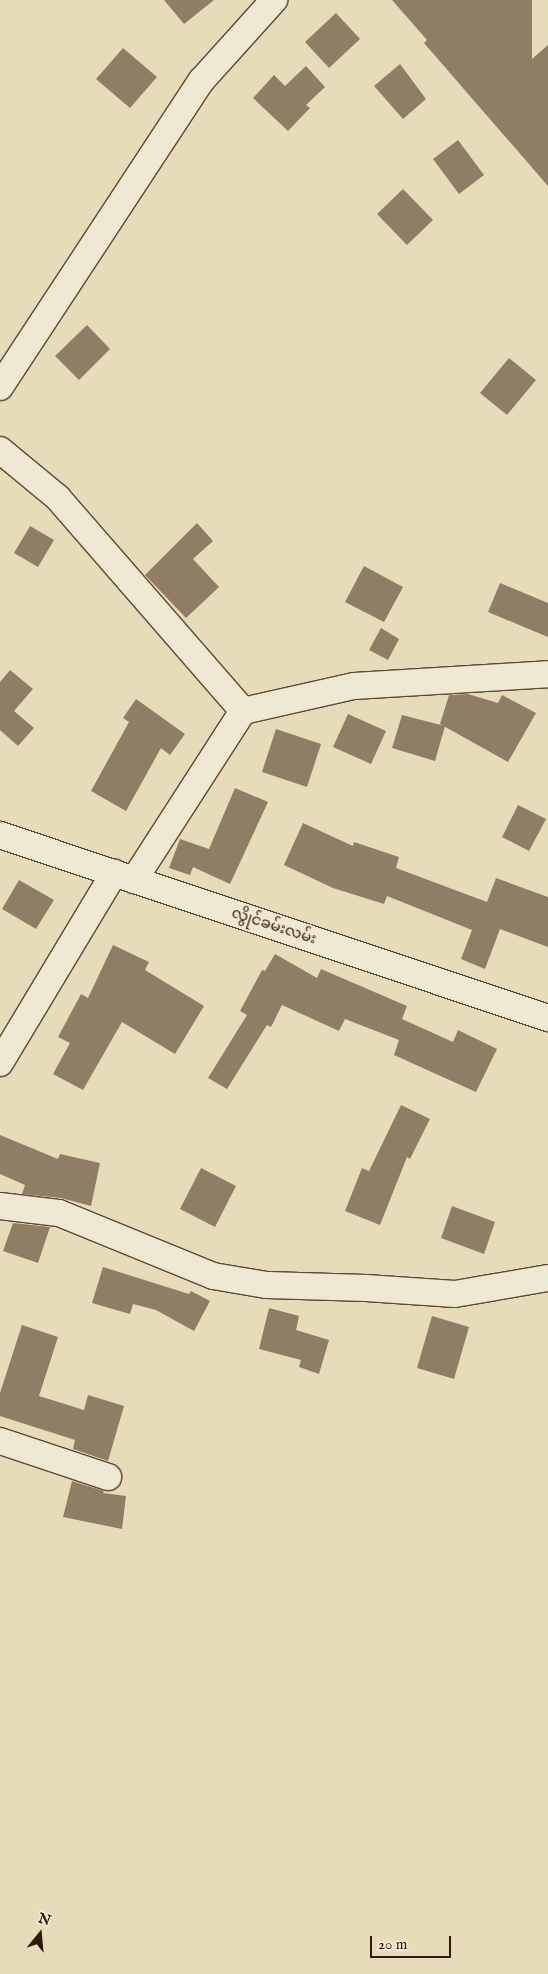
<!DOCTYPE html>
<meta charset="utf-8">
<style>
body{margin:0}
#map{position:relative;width:548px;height:1974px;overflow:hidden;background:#e6dcb9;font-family:"IM FELL English","Noto Sans Myanmar",serif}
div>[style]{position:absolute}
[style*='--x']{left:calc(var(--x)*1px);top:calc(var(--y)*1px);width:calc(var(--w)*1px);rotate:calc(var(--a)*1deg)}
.building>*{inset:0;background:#907d65}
.roads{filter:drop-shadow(1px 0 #5f4836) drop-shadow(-1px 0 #5f4836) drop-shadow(0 1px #5f4836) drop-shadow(0 -1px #5f4836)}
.minor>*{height:26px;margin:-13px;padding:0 13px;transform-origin:13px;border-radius:13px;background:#efe8d2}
span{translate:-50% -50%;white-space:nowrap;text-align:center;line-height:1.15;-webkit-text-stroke:4px #efe8d2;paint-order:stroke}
.street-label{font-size:15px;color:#32170a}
.north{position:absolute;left:15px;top:1909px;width:50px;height:50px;-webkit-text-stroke:4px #efe8d2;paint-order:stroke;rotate:17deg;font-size:14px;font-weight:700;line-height:20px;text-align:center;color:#32170a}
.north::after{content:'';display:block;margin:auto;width:18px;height:22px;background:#32170a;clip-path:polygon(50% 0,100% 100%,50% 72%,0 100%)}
.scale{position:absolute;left:370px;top:1936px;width:81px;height:22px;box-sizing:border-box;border:2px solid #32170a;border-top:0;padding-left:6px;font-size:15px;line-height:18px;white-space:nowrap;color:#32170a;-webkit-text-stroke:4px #efe8d2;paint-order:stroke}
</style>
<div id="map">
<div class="building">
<i style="clip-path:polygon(164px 0,214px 0,184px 24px)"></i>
<i style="clip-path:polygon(392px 0,532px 0,532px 59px,548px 45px,548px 186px,424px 43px,427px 40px)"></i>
<i style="clip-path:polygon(336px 13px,360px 39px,329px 68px,305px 42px)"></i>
<i style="clip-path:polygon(123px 48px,157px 77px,130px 108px,96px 79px)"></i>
<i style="clip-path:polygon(400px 64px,426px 99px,403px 119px,374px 86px)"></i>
<i style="clip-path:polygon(306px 66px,325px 87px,306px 105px,310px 108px,288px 131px,253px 98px,274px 75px,285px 86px)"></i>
<i style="clip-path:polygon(458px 140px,484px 175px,459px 194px,433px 159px)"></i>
<i style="clip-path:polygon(403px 189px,433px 220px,407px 245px,377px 214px)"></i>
<i style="clip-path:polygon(87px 325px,110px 349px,79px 380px,55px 356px)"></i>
<i style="clip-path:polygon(509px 358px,536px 380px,507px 415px,480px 393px)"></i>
<i style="clip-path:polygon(197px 523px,213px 541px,193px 559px,219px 587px,186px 618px,145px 575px)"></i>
<i style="clip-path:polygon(30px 526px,54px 540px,38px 567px,14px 553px)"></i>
<i style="clip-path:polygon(364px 566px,403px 587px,384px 622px,345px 602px)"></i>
<i style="clip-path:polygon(500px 583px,548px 603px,548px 637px,488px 612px)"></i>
<i style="clip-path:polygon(381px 628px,399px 639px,388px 660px,369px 650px)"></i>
<i style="clip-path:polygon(10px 670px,33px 689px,14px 711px,34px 728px,18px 746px,0 730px,0 682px)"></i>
<i style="clip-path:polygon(468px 694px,498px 703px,502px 695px,536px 713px,508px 762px,440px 724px,449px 695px)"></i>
<i style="clip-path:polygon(136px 699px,185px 734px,170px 755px,161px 748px,126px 811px,91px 791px,129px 722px,123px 718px)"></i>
<i style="clip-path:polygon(348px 714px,386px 731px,371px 764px,333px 747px)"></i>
<i style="clip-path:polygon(402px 715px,445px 726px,435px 761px,392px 748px)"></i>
<i style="clip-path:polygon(276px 729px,321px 744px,307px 787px,262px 772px)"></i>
<i style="clip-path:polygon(235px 788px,268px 802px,230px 884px,193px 867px,190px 875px,169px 868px,180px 839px,209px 849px)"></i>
<i style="clip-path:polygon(518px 805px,546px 819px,529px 851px,502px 837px)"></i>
<i style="clip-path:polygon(303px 823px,353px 846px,354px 842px,399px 857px,396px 868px,487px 902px,496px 878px,548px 897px,548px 947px,500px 929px,485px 969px,461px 959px,472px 930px,387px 896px,384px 904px,333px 888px,284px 865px)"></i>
<i style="clip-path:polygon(19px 880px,54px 900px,36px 929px,2px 909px)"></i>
<i style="clip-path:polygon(113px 945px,149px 962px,145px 970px,204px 1006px,175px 1054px,122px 1022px,83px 1090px,53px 1074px,70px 1043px,58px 1037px,81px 994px,88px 998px)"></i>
<i style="clip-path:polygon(275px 954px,317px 978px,321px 969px,407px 1006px,402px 1019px,453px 1042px,458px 1030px,497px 1049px,476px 1092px,394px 1055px,399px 1040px,345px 1019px,339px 1031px,282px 1005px,271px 1027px,267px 1025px,227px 1089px,208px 1078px,247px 1015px,240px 1011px,262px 970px,265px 971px)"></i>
<i style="clip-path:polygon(401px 1105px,430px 1119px,410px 1159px,407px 1157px,380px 1225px,345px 1211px,362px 1168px,369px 1171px)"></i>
<i style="clip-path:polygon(0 1135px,58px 1159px,60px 1154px,100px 1163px,91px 1206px,61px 1198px,22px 1194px,25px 1185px,0 1174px)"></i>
<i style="clip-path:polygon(201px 1168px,236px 1186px,215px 1227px,180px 1209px)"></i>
<i style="clip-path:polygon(452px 1206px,495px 1222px,484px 1254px,441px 1238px)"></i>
<i style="clip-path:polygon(13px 1223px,50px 1227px,38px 1263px,3px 1251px)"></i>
<i style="clip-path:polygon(103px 1267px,189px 1294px,191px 1291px,210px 1301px,194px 1331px,156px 1310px,133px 1304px,130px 1314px,92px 1303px)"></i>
<i style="clip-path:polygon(269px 1308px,299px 1316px,296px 1330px,329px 1340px,319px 1374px,299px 1367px,301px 1360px,259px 1349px)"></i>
<i style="clip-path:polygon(432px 1316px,469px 1327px,454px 1379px,417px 1368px)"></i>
<i style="clip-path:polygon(22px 1325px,58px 1337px,39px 1396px,84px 1410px,88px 1395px,124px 1406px,108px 1461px,73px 1449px,75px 1440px,0 1416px,0 1393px)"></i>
<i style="clip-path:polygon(72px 1481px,104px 1491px,103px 1493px,126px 1496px,122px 1529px,63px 1517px)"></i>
</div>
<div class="roads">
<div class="minor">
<i style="--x:0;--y:387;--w:367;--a:-56.7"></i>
<i style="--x:202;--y:80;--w:108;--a:-48"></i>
<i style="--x:0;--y:450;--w:75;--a:39.6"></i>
<i style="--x:58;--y:498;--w:282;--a:49"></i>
<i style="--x:0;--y:835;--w:578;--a:18.47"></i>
<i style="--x:134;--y:880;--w:201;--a:-57.2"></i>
<i style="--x:243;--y:711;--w:114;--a:-12.7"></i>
<i style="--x:354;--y:686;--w:194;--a:-3.5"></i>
<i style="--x:0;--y:1063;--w:222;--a:-59"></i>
<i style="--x:0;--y:1206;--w:59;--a:6.8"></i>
<i style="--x:59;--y:1213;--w:166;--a:22.2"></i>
<i style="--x:213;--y:1276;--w:55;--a:9.5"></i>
<i style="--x:267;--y:1285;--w:99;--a:1.7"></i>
<i style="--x:366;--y:1288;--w:89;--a:3.9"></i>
<i style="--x:455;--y:1294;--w:94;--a:-9.8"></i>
<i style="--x:0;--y:1441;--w:114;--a:18.4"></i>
</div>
</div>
<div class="street-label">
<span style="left:274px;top:926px;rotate:18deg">လွိုင်ခမ်းလမ်း</span>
</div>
<div class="north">N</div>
<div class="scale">20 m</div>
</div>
